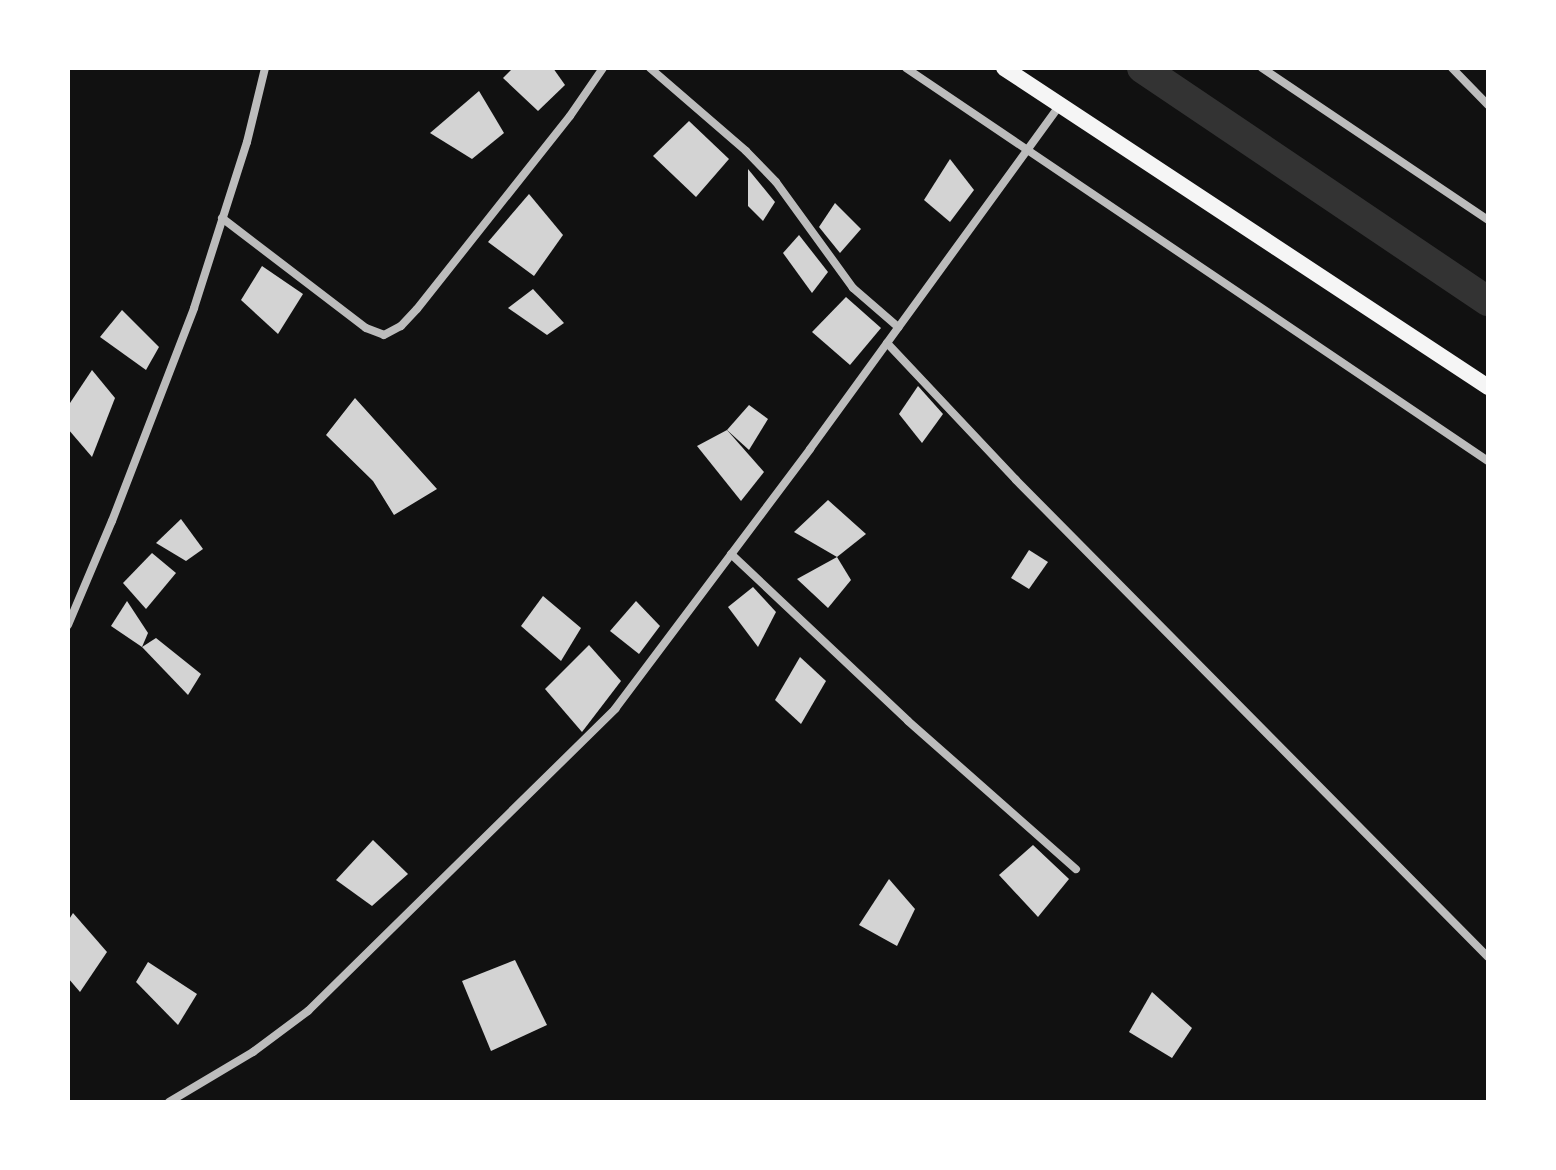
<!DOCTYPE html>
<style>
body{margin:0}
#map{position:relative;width:1556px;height:1170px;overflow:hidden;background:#111;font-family:"Source Sans 3",sans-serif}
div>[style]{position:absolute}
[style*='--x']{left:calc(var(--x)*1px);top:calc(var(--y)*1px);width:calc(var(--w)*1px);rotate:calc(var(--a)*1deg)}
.canal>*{height:30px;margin:-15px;padding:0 15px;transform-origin:15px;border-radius:15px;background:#333}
.building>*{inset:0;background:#d3d3d3}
.minor>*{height:8px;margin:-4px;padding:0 4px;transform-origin:4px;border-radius:4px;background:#bcbcbc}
.secondary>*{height:16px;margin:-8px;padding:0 8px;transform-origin:8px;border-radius:8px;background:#f5f5f5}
span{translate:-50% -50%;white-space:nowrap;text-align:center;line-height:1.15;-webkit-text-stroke:7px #fff;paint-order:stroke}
.frame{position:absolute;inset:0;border:70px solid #fff;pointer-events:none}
</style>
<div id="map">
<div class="canal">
<i style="--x:1142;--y:68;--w:417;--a:34"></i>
</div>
<div class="building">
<i style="clip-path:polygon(513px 68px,553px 68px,565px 85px,538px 111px,503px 78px)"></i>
<i style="clip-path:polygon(479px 91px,504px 133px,472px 159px,430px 133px)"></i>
<i style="clip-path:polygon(689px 121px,729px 159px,696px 197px,653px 156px)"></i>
<i style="clip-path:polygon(950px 159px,974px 190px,950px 222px,924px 200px)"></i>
<i style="clip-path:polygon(748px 169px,775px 202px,763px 221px,748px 206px)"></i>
<i style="clip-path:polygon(529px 194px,563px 235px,534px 276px,488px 242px)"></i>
<i style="clip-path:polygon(835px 203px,861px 229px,840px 253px,819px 227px)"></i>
<i style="clip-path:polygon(799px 235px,828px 272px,812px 293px,783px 253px)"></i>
<i style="clip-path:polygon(262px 266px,303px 294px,278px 334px,241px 300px)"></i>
<i style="clip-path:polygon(533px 289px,564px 323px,547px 335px,508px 308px)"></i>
<i style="clip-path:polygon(846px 297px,881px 328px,850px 365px,812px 332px)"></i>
<i style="clip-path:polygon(122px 310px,159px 347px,146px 370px,100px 337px)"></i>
<i style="clip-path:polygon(92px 370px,115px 398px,92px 457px,68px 429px,68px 406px)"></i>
<i style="clip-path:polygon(918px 386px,943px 414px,922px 443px,899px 414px)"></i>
<i style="clip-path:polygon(355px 398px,437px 489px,394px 515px,373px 481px,326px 435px)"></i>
<i style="clip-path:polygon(749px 405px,768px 419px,749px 450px,727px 430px)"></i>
<i style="clip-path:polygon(727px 430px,764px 472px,741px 501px,697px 446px)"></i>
<i style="clip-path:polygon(828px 500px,866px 534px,837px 557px,794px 532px)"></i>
<i style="clip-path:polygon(181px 519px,203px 549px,186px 561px,156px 543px)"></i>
<i style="clip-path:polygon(1029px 550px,1048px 562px,1029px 589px,1011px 578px)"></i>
<i style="clip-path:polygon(152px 553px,176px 573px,146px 609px,123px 583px)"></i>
<i style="clip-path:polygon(837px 557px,851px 580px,828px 608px,797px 579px)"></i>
<i style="clip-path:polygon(753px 587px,776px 612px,758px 647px,728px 607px)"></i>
<i style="clip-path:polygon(543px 596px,581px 628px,561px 661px,521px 626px)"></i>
<i style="clip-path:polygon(127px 601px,148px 633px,142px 647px,111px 626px)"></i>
<i style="clip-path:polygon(636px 601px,660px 626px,639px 654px,610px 631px)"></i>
<i style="clip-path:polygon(156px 638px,201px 674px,188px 695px,142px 647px)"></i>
<i style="clip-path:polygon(589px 645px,621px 681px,582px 732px,545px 689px)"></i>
<i style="clip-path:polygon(800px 657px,826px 681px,801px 724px,775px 700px)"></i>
<i style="clip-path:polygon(373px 840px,408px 874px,372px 906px,336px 880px)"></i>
<i style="clip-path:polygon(1033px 845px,1069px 879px,1038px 917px,999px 875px)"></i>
<i style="clip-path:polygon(889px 879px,915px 909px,897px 946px,859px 925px)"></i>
<i style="clip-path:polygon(73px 913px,107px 952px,80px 992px,68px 978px,68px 921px)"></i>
<i style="clip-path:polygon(515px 960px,547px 1025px,491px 1051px,462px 981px)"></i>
<i style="clip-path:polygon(148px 962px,197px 994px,178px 1025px,136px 982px)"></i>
<i style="clip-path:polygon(1152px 992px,1192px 1028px,1172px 1058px,1129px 1032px)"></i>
</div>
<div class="minor">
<i style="--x:650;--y:68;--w:127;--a:40.8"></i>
<i style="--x:746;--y:151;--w:43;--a:45.9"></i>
<i style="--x:776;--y:182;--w:131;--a:54"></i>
<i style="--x:853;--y:288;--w:60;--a:40.9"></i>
<i style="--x:906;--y:68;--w:702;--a:34.03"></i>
<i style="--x:1262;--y:68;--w:272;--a:33.9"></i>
<i style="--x:1452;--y:68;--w:52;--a:45.8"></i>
<i style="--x:222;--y:218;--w:181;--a:37.4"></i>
<i style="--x:366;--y:328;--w:19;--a:21"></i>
<i style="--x:384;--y:335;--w:19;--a:-28"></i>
<i style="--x:401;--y:326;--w:23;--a:-47"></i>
<i style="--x:417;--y:309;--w:246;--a:-51.6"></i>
<i style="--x:570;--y:116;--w:58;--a:-55.5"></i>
<i style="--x:887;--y:343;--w:188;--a:46.7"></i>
<i style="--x:1016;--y:480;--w:671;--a:45.3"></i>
<i style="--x:731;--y:554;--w:243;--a:43.3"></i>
<i style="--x:908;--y:721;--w:224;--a:41.4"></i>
<i style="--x:68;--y:625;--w:113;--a:-67.1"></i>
<i style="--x:112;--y:521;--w:228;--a:-68.9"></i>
<i style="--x:194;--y:308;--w:174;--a:-72.3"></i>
<i style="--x:247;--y:142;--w:76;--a:-76.3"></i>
<i style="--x:169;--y:1102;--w:98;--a:-30.8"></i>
<i style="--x:253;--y:1052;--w:69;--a:-36.7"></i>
<i style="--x:308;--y:1011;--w:431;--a:-44.5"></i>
<i style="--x:615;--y:709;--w:325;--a:-53.1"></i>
<i style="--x:810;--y:449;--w:425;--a:-54"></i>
</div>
<div class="secondary">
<i style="--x:1004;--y:68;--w:580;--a:33.39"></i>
</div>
<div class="frame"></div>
</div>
